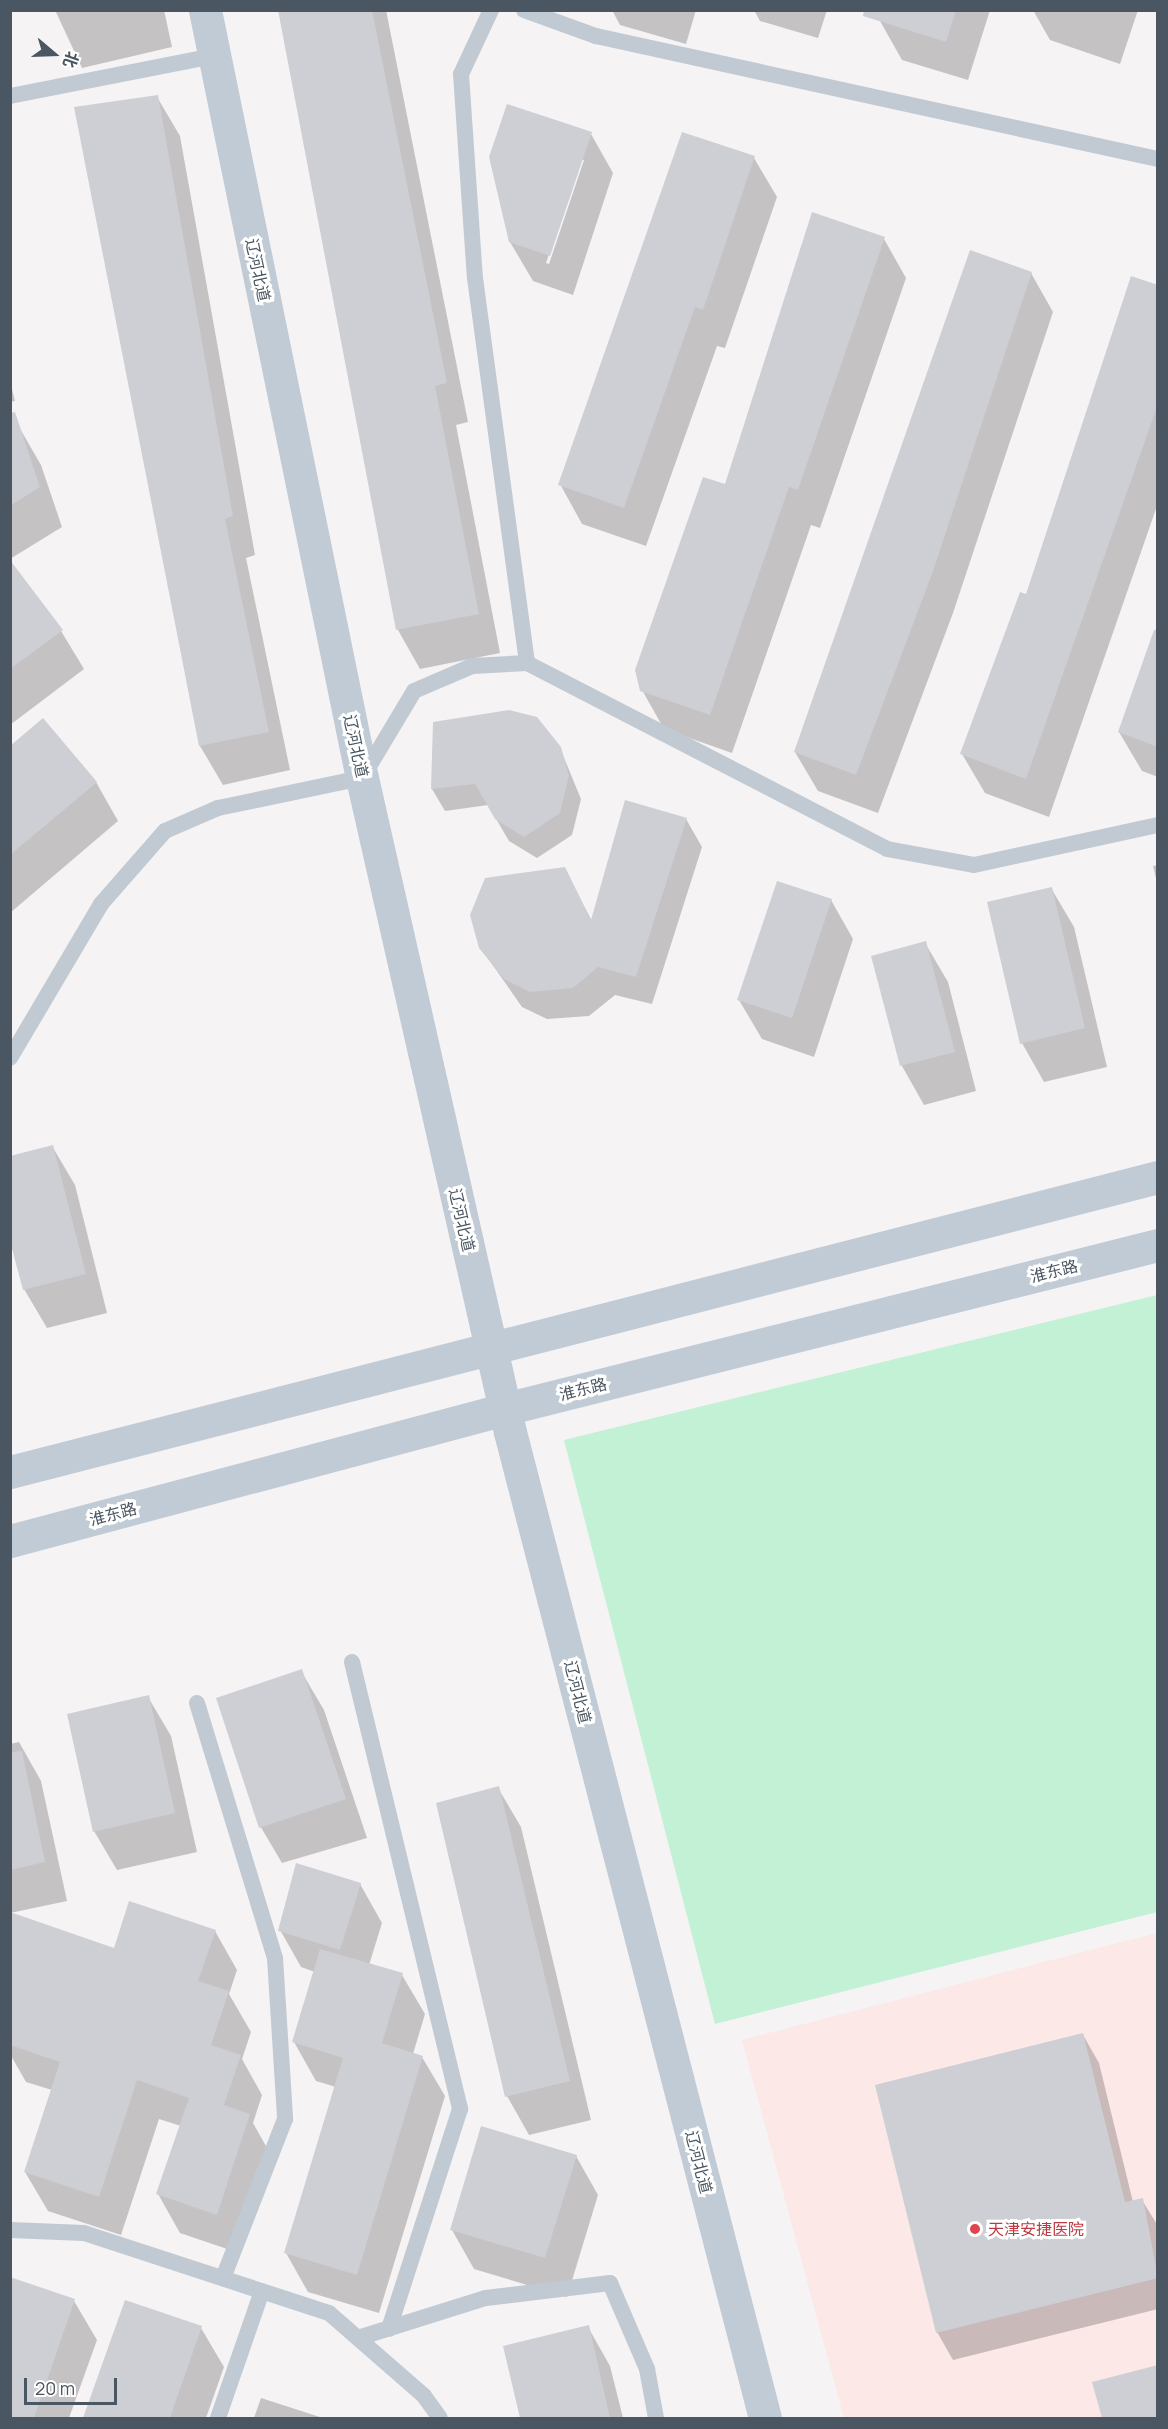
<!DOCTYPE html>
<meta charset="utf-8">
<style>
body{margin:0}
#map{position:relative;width:1168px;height:2429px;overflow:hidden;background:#f5f3f3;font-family:Manrope,"Noto Sans SC",sans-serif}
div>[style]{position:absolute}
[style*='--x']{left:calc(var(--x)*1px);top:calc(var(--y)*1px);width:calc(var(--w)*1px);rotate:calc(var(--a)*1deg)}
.medical>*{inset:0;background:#fce8e6}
.green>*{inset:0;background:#c3f1d5}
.shadow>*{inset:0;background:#0003}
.building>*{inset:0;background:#cdcfd5}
.lane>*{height:16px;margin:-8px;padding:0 8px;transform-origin:8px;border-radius:8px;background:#c1cad2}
.secondary>*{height:33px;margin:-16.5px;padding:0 16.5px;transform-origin:16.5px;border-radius:16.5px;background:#c1cbd6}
.dots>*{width:16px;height:16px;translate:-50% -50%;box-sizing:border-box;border:3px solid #fff;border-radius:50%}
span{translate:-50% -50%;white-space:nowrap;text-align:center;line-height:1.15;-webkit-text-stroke:6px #fff;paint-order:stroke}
.street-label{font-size:16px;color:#4a5661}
.health-label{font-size:16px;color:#be3a42}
.left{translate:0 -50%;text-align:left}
.frame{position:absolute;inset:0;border:12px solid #4a5661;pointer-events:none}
.north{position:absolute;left:24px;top:24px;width:60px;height:60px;-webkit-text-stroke:4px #fff;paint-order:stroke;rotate:109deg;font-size:16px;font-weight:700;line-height:24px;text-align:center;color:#4a5661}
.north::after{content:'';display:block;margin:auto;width:21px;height:27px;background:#4a5661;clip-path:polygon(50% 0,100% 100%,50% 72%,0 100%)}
.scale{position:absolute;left:24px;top:2378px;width:93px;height:27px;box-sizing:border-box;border:3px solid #4a5661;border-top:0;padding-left:8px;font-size:18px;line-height:21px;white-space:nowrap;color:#4a5661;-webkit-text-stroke:4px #fff;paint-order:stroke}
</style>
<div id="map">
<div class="medical">
<i style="clip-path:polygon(1157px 1933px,1157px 2418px,844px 2418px,742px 2040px)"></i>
</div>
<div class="green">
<i style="clip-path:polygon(1157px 1295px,1157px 1912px,715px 2024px,564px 1440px)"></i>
</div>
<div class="shadow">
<i style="clip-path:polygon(55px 10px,164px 10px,172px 47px,82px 68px)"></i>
<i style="clip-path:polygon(280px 10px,386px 10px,468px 422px,456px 425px,500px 653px,420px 669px,398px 630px)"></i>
<i style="clip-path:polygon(612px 10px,696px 10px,686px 44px,620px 25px)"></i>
<i style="clip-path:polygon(754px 10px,827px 10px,818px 38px,760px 21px)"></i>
<i style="clip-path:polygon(883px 10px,990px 10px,968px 80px,902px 60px,880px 21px)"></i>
<i style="clip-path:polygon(1033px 10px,1138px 10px,1120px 64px,1050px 40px)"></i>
<i style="clip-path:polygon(157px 97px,180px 136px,255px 555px,246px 558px,290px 770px,223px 785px,200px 746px,75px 108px)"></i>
<i style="clip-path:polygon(evenodd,591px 134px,613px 173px,573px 295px,533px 281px,510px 242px,591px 134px,581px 160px,584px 160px,549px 264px,546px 263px,581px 160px)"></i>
<i style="clip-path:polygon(754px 158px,777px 197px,725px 348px,717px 346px,646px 546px,582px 524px,560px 484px)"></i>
<i style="clip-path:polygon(884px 239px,906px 278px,820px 528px,811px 525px,732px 753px,664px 729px,642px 690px,726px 486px)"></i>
<i style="clip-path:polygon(1031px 273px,1053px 312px,953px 613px,878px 813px,818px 791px,795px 752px)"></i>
<i style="clip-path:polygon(1158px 287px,1158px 503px,1049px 817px,985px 793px,962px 754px)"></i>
<i style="clip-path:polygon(10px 381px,15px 401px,10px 402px)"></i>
<i style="clip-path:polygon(19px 427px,41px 465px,62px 527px,10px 559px,10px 431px)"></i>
<i style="clip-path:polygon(10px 574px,61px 631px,84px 669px,10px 725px)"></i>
<i style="clip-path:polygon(1158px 623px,1158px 777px,1142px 771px,1119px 732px)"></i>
<i style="clip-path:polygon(434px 723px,560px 748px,581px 799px,572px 835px,537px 858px,509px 841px,488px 805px,445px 811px,432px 789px)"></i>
<i style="clip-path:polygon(10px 748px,96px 782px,118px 821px,10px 913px)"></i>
<i style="clip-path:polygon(686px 819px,702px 847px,652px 1004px,615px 995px,589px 1016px,547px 1019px,522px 1007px,480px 947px,564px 869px,592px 921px)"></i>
<i style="clip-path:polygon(1158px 865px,1158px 887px,1153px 866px)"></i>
<i style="clip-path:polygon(1051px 888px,1074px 927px,1107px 1067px,1044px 1082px,1022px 1043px)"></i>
<i style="clip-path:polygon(831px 900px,853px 939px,814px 1057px,762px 1039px,739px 1000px)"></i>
<i style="clip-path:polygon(925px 943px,948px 982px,976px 1091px,924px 1105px,902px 1066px,873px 957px)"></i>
<i style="clip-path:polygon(52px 1146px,75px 1185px,107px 1313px,47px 1328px,24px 1289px)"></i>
<i style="clip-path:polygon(301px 1671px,324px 1710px,367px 1838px,282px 1863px,259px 1824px)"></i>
<i style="clip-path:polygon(148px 1697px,171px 1736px,197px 1852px,117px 1870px,94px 1831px)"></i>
<i style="clip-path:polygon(19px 1742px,41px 1781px,67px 1901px,10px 1913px,10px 1744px)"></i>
<i style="clip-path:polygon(498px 1788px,521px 1827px,591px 2120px,529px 2135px,507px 2096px)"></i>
<i style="clip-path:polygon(297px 1865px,360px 1884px,382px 1923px,369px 1965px,402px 1975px,425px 2014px,413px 2054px,422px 2057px,445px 2096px,379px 2313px,308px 2292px,286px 2253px,336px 2087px,316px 2081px,294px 2042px,315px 1972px,301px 1967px,279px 1928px)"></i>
<i style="clip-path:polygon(10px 1914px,114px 1950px,215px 1931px,237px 1970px,229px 1994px,251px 2032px,242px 2059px,262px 2095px,253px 2123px,271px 2155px,239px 2253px,180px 2233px,158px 2194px,181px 2126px,159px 2119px,121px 2235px,48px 2211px,25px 2172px,52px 2090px,26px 2082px,10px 2054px)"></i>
<i style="clip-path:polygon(1083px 2035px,1099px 2063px,1133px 2202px,1142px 2200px,1158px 2226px,1158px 2309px,953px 2360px,937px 2332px)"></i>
<i style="clip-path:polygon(576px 2156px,598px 2195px,567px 2297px,474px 2269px,452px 2230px)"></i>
<i style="clip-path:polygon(10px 2282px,74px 2301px,97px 2340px,69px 2418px,10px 2418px)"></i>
<i style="clip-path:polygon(126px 2302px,201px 2328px,224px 2367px,206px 2418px,85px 2418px)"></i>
<i style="clip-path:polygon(588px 2327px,610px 2366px,623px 2418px,522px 2418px,505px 2347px)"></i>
<i style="clip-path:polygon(1158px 2366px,1158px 2418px,1104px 2418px,1094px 2383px)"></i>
<i style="clip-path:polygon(261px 2398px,323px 2418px,254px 2418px)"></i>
</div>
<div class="building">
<i style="clip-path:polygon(278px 10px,372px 10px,447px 383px,435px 386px,479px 614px,396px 630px)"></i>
<i style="clip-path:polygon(864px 10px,956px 10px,946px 42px,863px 16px)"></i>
<i style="clip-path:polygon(158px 95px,233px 516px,225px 519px,269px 732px,199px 746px,74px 107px)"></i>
<i style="clip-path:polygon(507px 104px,592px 132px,550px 256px,509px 242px,489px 157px)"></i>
<i style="clip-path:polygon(682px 132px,755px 156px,703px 310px,695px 307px,624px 508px,558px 485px)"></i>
<i style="clip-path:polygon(812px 212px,885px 237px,798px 490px,789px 487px,710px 715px,640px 691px,635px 670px,703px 477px,725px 484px)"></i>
<i style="clip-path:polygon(970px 250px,1032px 272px,932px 574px,856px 775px,794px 752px)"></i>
<i style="clip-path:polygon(1131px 276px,1158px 285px,1158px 404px,1026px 779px,960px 754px,1020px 592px,1026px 594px)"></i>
<i style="clip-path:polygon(15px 412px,40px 487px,10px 506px,10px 413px)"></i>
<i style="clip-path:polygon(10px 560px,63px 630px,10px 669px)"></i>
<i style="clip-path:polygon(1154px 630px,1158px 631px,1158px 747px,1118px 732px)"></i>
<i style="clip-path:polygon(509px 710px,537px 717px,561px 747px,569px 776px,560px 813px,524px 837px,495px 819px,475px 784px,431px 789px,433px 722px)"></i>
<i style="clip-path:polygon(43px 718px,97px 782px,10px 855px,10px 746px)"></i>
<i style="clip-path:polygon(625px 800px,687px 818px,636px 977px,598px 967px,573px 988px,530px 992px,504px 979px,479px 948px,470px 915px,485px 878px,565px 867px,591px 920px)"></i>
<i style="clip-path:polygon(777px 881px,832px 899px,792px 1018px,737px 1000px)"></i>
<i style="clip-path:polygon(1052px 887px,1085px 1028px,1020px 1044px,987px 902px)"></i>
<i style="clip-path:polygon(926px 941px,955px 1052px,900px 1066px,871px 956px)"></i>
<i style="clip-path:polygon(53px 1145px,86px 1274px,23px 1290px,10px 1241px,10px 1156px)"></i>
<i style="clip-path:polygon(302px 1669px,346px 1799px,259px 1828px,216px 1698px)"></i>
<i style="clip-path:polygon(149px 1695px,175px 1813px,93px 1832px,67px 1714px)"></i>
<i style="clip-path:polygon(22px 1751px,45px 1862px,10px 1870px,10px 1752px)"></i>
<i style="clip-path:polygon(499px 1786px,570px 2081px,505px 2097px,436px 1803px)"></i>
<i style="clip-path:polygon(296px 1863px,361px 1883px,340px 1950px,278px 1931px)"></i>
<i style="clip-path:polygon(129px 1901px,216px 1930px,198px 1981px,229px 1991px,211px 2045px,241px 2055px,224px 2105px,250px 2114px,217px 2215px,156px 2194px,189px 2098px,137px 2080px,99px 2197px,24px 2172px,60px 2062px,10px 2045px,10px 1912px,114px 1948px)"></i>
<i style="clip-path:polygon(320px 1949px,403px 1973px,382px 2043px,423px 2056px,357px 2275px,284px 2253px,343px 2058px,292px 2042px)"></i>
<i style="clip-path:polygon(1083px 2033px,1125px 2202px,1143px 2198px,1158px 2278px,936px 2333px,875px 2085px)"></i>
<i style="clip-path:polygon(481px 2126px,577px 2155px,545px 2258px,450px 2230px)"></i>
<i style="clip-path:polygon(10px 2277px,75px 2299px,34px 2418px,10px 2418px)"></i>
<i style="clip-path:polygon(125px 2300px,202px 2326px,170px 2418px,83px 2418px)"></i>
<i style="clip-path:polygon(589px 2325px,610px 2418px,520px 2418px,503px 2346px)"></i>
<i style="clip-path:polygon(1158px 2365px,1158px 2418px,1102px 2418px,1092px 2382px)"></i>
</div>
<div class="lane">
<i style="--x:491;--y:10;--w:71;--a:115.1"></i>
<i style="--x:461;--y:74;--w:204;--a:86.1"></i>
<i style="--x:475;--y:278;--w:388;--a:82.3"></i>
<i style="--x:524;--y:10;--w:77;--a:19.9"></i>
<i style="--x:596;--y:36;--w:575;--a:12.35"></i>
<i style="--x:10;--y:96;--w:208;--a:-11.1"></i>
<i style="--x:10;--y:1058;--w:179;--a:-59.4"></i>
<i style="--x:101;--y:904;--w:97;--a:-48.8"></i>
<i style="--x:165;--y:831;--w:58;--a:-23.5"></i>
<i style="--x:218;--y:808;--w:147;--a:-11.8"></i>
<i style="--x:362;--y:778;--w:101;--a:-59.1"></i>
<i style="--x:414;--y:691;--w:63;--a:-23.3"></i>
<i style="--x:472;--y:666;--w:55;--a:-3.1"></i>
<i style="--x:527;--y:663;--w:405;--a:27.3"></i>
<i style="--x:887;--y:849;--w:88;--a:10.4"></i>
<i style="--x:974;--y:865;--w:188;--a:-12.3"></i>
<i style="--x:352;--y:1662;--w:460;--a:76.4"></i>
<i style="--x:460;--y:2109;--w:231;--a:107.9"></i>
<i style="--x:197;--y:1703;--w:267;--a:73"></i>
<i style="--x:275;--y:1958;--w:161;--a:86.4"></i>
<i style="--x:285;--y:2119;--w:171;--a:111.3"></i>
<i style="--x:10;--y:2230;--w:74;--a:2.3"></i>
<i style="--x:84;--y:2233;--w:258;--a:18.1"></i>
<i style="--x:329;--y:2313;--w:126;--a:41.1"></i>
<i style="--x:424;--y:2396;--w:27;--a:54"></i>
<i style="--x:358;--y:2338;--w:134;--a:-17.4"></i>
<i style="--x:486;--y:2298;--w:125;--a:-6.9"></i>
<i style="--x:610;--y:2283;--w:94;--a:66.7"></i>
<i style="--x:647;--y:2369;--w:50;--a:79.6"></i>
<i style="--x:218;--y:2418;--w:134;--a:-70.9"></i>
</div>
<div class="secondary">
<i style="--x:205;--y:10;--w:784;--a:78.45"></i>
<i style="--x:362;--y:778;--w:671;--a:77.25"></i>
<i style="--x:510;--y:1432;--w:1018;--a:75.5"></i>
<i style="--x:10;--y:1472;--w:1185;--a:-14.41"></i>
<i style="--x:10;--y:1541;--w:512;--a:-14.93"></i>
<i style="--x:505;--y:1409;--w:673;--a:-14.1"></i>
</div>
<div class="dots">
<i style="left:975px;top:2229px;background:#e0444e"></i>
</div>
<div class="street-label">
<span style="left:258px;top:270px;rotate:78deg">辽河北道</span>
<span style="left:356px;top:746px;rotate:78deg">辽河北道</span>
<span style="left:462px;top:1220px;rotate:77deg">辽河北道</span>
<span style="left:1054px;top:1271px;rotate:-14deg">淮东路</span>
<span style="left:583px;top:1389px;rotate:-14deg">淮东路</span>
<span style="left:113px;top:1514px;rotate:-15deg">淮东路</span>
<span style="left:578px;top:1692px;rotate:76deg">辽河北道</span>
<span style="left:699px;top:2162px;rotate:76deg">辽河北道</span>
</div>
<div class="health-label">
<span class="left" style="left:988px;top:2229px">天津安捷医院</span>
</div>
<div class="frame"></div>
<div class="north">北</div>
<div class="scale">20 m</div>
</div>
